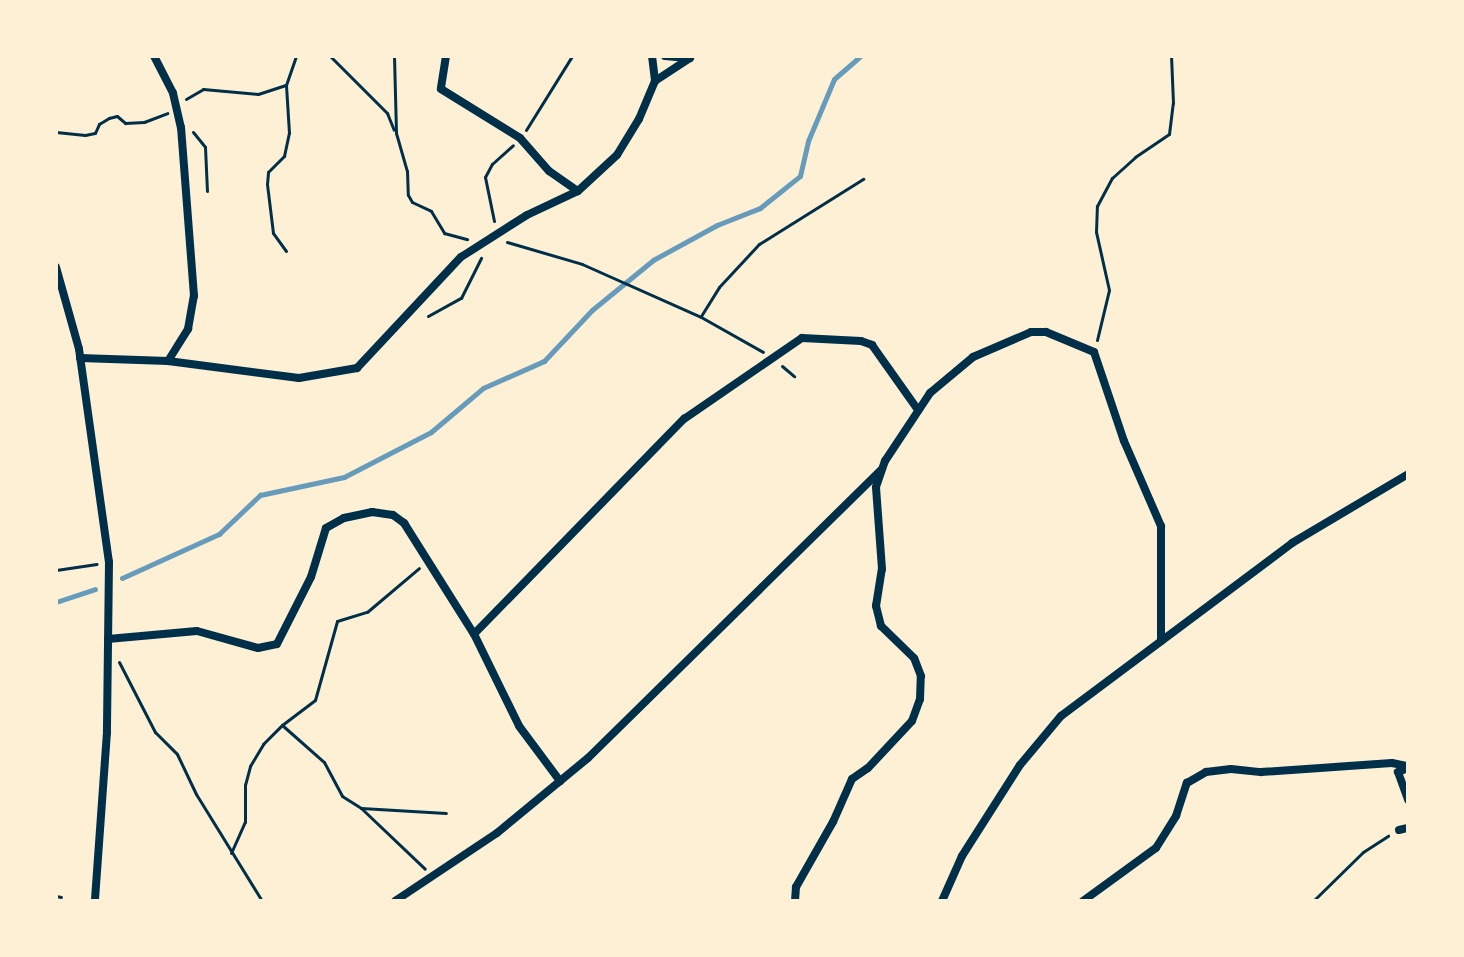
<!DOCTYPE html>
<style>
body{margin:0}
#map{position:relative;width:1464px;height:957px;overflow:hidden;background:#fdf0d5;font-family:"Public Sans",sans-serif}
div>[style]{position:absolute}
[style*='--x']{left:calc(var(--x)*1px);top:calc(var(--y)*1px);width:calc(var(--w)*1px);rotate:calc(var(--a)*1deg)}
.stream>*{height:5px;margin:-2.5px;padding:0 2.5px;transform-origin:2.5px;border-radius:2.5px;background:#669bbc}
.path>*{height:3px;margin:-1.5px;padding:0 1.5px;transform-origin:1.5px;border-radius:1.5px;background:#003049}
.minor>*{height:8px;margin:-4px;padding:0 4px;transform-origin:4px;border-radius:4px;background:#003049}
span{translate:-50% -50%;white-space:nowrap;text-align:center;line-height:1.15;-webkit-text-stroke:6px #fdf0d5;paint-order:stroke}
.frame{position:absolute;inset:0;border:58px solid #fdf0d5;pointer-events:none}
</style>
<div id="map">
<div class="stream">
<i style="--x:122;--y:578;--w:107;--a:-24.4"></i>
<i style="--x:219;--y:534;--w:57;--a:-43.6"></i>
<i style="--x:260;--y:495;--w:86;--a:-12.1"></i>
<i style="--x:344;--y:477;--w:98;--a:-27.3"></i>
<i style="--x:431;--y:432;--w:68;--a:-40.2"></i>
<i style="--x:483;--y:388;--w:67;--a:-23.9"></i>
<i style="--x:544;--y:361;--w:70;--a:-46.7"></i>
<i style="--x:592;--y:310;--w:79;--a:-39.3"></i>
<i style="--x:653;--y:260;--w:73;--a:-28.7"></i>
<i style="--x:717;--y:225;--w:46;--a:-21.6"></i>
<i style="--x:760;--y:208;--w:51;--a:-38.7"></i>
<i style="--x:800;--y:176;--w:36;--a:-77"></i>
<i style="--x:808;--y:141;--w:67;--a:-67.2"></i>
<i style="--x:834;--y:79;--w:35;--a:-41"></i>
<i style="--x:56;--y:602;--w:41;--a:-18.4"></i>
</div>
<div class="path">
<i style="--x:330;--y:56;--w:81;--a:45"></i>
<i style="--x:387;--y:113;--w:18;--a:68"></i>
<i style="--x:394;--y:56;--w:77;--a:88.5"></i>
<i style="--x:396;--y:133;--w:40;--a:74"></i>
<i style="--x:407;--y:171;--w:24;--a:88"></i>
<i style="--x:408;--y:195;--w:8;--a:60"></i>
<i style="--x:412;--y:202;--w:21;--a:25"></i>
<i style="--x:431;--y:211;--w:26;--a:59"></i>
<i style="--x:444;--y:233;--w:24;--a:15"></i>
<i style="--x:186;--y:99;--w:20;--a:-30"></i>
<i style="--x:203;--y:89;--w:55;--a:5.2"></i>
<i style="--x:258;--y:94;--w:29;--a:-18"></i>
<i style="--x:526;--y:130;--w:87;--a:-58.1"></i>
<i style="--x:56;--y:132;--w:29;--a:6"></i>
<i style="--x:85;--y:135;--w:10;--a:-11"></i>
<i style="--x:95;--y:133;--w:10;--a:-66"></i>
<i style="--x:99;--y:124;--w:12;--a:-31"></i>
<i style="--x:109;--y:118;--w:8;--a:-14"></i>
<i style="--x:117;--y:116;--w:11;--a:41"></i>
<i style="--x:125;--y:123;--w:19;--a:-3"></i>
<i style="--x:144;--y:122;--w:25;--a:-21"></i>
<i style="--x:193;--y:132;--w:19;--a:51"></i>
<i style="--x:205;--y:147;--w:44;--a:87.4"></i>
<i style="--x:494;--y:221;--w:45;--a:-101.6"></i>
<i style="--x:485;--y:177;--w:15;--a:-62"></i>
<i style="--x:492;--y:164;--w:28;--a:-42"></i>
<i style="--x:507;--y:242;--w:78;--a:16.3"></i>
<i style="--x:582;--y:264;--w:130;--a:24"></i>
<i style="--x:701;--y:317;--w:71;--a:29.4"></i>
<i style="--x:286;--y:251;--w:22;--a:-126"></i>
<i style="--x:273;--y:233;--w:49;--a:-97"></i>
<i style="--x:267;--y:184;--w:12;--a:-85"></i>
<i style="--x:268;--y:172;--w:23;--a:-45"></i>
<i style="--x:284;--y:156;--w:24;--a:-78"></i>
<i style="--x:289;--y:133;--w:48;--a:-93.6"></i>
<i style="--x:286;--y:85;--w:31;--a:-71"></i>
<i style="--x:428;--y:316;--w:38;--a:-29"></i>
<i style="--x:461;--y:298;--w:45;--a:-63.4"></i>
<i style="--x:701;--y:316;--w:34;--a:-58"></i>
<i style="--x:719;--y:287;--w:59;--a:-47.1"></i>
<i style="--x:759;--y:244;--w:123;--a:-32"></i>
<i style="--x:1097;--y:340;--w:51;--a:-76.5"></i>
<i style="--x:1109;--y:290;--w:59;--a:-102.6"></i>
<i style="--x:1096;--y:232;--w:26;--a:-88"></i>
<i style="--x:1097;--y:206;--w:32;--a:-62"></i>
<i style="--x:1112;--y:178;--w:31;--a:-42"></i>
<i style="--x:1135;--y:157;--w:41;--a:-34.1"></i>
<i style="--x:1169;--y:134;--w:31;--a:-83"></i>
<i style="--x:1173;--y:103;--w:47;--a:-92.4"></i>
<i style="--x:782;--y:366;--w:16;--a:40"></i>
<i style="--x:56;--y:570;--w:41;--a:-8.3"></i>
<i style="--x:119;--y:662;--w:79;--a:62.8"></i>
<i style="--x:155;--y:732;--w:31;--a:45"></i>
<i style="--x:177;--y:754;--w:44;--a:64.6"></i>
<i style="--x:196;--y:794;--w:126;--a:58.3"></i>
<i style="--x:282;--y:725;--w:56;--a:41.4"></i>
<i style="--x:324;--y:762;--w:38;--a:62"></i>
<i style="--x:342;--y:796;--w:22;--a:32"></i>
<i style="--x:361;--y:808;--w:85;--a:3.4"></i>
<i style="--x:361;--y:808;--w:88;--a:43.6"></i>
<i style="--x:231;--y:853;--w:34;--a:-66"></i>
<i style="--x:245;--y:822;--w:37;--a:-90"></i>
<i style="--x:245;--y:785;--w:20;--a:-75"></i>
<i style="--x:250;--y:766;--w:26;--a:-59"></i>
<i style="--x:263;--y:744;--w:27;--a:-45"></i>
<i style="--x:282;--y:725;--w:41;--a:-37.1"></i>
<i style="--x:315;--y:700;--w:82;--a:-74.4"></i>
<i style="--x:337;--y:621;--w:31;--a:-17"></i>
<i style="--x:367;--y:612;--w:68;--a:-40.2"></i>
<i style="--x:56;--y:896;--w:5;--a:11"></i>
<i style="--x:1313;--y:901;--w:70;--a:-44.4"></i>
<i style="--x:1363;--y:852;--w:30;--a:-33"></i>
</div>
<div class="minor">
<i style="--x:446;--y:56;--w:33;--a:99"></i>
<i style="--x:441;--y:89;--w:93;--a:31.8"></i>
<i style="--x:520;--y:138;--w:44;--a:48.7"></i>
<i style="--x:549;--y:171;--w:35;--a:35"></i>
<i style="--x:652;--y:56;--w:25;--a:83"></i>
<i style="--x:665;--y:56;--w:25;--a:5"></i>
<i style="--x:56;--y:267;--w:85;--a:74.3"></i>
<i style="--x:79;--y:349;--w:215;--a:82"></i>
<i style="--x:109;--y:562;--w:170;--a:90.7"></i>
<i style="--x:107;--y:732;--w:169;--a:94.1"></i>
<i style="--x:80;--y:358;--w:88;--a:2"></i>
<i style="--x:168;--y:361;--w:38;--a:-58"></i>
<i style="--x:188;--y:329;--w:34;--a:-80"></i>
<i style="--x:194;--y:296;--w:169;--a:-94.4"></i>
<i style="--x:181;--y:128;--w:36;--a:-103"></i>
<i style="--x:173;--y:93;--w:42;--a:-117.2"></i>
<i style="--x:168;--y:361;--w:132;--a:7.4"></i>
<i style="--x:299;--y:378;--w:59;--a:-9.8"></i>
<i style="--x:357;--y:368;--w:152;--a:-46.9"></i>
<i style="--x:461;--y:257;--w:78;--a:-32.5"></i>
<i style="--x:527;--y:215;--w:56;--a:-25.2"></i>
<i style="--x:578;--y:191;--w:53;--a:-42.7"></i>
<i style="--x:617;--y:155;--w:42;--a:-58.6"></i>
<i style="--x:639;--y:119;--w:41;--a:-67.2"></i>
<i style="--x:655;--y:81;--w:42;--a:-33.3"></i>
<i style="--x:474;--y:634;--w:301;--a:-45.7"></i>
<i style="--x:684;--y:419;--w:143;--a:-34.5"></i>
<i style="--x:802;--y:338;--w:59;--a:2.9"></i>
<i style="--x:861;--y:341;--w:12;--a:20"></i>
<i style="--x:872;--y:345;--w:80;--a:54.7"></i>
<i style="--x:108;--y:639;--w:89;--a:-5.1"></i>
<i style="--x:197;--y:631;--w:63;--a:15.6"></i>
<i style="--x:258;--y:648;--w:19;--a:-12"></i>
<i style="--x:277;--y:644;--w:75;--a:-63.1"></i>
<i style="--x:311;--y:577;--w:51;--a:-73"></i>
<i style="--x:326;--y:528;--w:21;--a:-29"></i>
<i style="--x:344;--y:518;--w:29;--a:-12"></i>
<i style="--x:372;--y:512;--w:21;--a:8"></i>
<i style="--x:393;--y:515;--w:14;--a:36"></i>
<i style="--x:404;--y:523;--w:131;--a:57.8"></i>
<i style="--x:474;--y:634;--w:102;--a:63.9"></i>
<i style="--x:519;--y:726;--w:69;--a:53.3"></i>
<i style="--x:1408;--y:768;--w:11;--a:158"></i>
<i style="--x:1398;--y:772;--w:30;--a:70"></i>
<i style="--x:1399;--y:830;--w:9;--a:-13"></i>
<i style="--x:395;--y:901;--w:123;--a:-33.7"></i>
<i style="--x:497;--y:833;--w:118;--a:-39.5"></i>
<i style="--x:588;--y:758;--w:411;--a:-44.5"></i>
<i style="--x:795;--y:901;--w:14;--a:-86"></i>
<i style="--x:796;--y:887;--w:75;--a:-60.4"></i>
<i style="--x:833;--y:822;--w:47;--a:-66.2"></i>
<i style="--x:852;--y:779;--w:19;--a:-35"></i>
<i style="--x:868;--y:768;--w:64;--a:-46.9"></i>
<i style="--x:912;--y:721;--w:23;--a:-70"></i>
<i style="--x:920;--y:699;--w:23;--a:-88"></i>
<i style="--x:921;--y:676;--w:19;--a:-111"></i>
<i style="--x:914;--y:658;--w:46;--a:-135.9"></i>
<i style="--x:881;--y:626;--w:21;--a:-104"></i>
<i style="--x:876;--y:606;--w:37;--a:-81"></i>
<i style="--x:882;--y:569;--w:82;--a:-94.2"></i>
<i style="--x:876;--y:487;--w:28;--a:-71"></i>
<i style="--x:885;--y:461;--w:82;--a:-56.5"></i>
<i style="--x:930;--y:393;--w:56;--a:-39.9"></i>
<i style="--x:973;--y:357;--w:63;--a:-23.3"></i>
<i style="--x:1031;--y:332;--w:15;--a:0"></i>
<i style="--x:1046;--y:332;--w:52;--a:22.6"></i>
<i style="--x:1094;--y:352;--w:94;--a:71.4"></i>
<i style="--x:1124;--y:441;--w:93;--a:66.5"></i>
<i style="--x:1161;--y:526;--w:115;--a:90"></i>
<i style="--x:942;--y:901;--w:49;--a:-66"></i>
<i style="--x:962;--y:856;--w:108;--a:-57.5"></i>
<i style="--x:1020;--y:765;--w:64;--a:-50.1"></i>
<i style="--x:1061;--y:716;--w:289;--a:-36.8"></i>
<i style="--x:1292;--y:543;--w:135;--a:-30.7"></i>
<i style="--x:1083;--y:901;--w:90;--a:-36"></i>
<i style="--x:1156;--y:848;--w:38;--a:-58"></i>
<i style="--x:1176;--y:816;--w:35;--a:-72"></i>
<i style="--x:1187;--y:783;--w:22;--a:-30"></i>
<i style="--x:1206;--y:772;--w:25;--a:-7"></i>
<i style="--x:1231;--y:769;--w:30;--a:6"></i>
<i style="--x:1261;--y:772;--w:131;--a:-3.9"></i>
<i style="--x:1392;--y:763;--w:16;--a:11"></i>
</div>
<div class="frame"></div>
</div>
